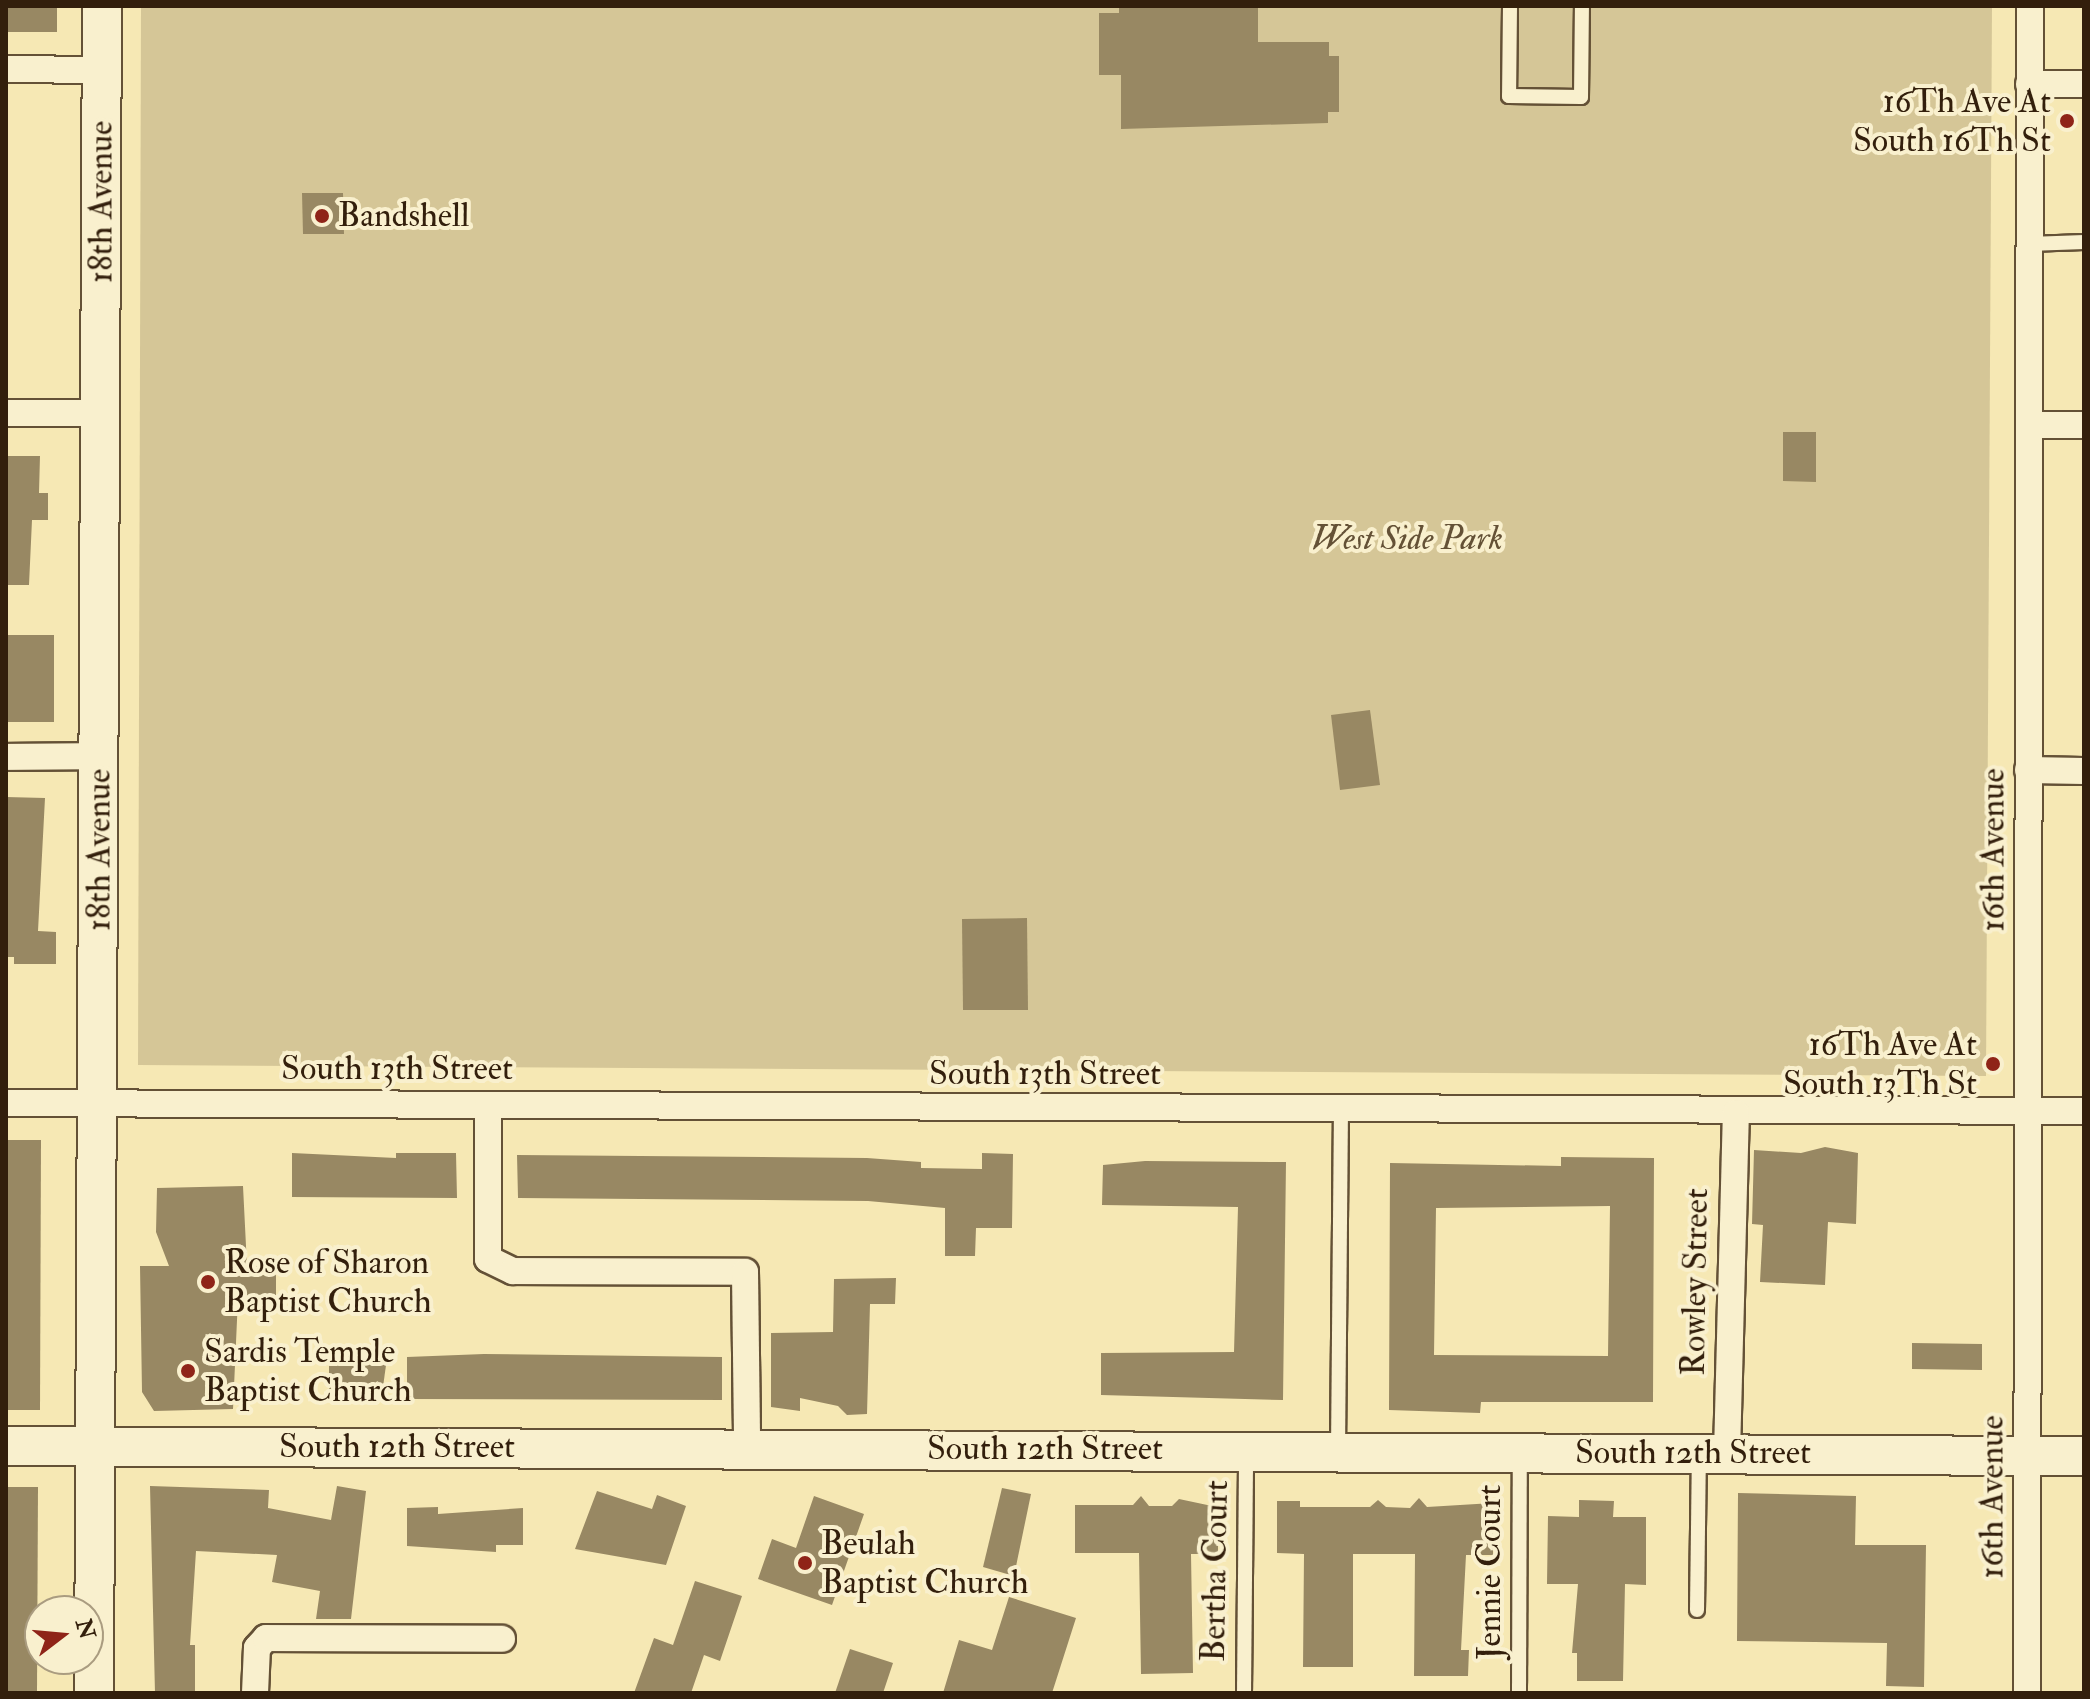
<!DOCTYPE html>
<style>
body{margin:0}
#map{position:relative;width:2090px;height:1699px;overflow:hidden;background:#f6e8b4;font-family:"IM FELL Double Pica",serif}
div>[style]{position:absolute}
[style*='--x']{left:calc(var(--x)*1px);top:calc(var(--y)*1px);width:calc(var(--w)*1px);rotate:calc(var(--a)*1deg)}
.green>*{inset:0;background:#d5c697}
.building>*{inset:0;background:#988863}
.roads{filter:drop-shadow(2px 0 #645136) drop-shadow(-2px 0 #645136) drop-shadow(0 2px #645136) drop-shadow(0 -2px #645136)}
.lane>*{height:14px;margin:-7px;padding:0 7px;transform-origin:7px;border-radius:7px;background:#f9f0ce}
.street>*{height:26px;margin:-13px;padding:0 13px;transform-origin:13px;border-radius:13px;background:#f9f0ce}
.secondary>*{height:38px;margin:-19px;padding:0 19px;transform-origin:19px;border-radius:19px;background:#f9f0ce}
.dots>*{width:22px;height:22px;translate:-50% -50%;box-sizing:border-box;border:4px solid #f9f0ce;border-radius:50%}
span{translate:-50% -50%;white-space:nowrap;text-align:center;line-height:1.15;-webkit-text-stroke:8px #f9f0ce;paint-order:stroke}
.poi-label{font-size:34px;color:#331f0c}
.right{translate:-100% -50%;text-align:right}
.left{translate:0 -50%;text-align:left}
.street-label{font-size:34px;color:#331f0c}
.park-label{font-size:34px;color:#645136;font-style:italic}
.frame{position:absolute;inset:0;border:8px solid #331f0c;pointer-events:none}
.north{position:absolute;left:24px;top:1595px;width:80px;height:80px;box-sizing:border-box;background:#f9f0ce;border:2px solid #aa9c80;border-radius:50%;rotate:74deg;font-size:22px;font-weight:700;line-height:32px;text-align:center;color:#331f0c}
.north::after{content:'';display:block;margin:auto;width:28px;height:36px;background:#8f2418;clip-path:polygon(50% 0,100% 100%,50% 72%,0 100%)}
</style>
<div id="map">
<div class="green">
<i style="clip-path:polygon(141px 6px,1992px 6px,1986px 1076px,138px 1065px)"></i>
</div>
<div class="building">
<i style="clip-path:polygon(6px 6px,57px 6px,57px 32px,6px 32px)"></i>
<i style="clip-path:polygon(1119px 6px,1258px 6px,1258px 42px,1329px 42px,1329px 56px,1339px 56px,1339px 112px,1328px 112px,1328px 123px,1121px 129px,1121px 75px,1099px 75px,1099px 13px,1119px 13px)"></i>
<i style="clip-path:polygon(302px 193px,343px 193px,344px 234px,303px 234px)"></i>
<i style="clip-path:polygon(1783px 432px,1816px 432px,1816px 482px,1783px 481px)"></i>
<i style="clip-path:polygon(6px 456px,40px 456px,39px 493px,48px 493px,48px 520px,32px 520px,29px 585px,6px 585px)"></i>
<i style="clip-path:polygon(6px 635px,54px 635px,54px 722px,6px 722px)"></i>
<i style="clip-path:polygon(1370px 710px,1380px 785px,1340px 790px,1331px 715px)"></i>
<i style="clip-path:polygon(6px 797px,45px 798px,38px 931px,56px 932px,56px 964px,14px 964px,14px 957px,6px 957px)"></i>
<i style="clip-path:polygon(1027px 918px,1028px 1010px,963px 1010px,962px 919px)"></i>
<i style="clip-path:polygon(6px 1140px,41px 1140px,40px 1410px,6px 1410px)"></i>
<i style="clip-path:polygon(1825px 1147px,1858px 1153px,1856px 1224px,1828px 1222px,1825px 1285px,1760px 1282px,1763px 1225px,1752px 1224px,1754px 1150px,1801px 1153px)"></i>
<i style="clip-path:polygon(292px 1153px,396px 1158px,396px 1153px,456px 1153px,457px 1198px,292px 1197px)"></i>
<i style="clip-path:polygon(982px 1153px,1013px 1154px,1012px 1228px,976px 1228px,975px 1256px,945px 1256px,945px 1208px,868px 1201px,518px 1198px,517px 1155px,867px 1158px,921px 1162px,921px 1168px,982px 1169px)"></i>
<i style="clip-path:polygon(evenodd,1561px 1157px,1654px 1158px,1653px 1402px,1481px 1402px,1480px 1413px,1389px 1410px,1390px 1163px,1561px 1166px,1561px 1157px,1610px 1206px,1608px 1356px,1434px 1355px,1436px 1208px,1610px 1206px)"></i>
<i style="clip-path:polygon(1145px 1161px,1286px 1162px,1283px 1400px,1101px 1395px,1101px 1353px,1234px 1352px,1238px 1207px,1102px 1205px,1103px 1165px)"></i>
<i style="clip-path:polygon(243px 1186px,247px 1266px,276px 1266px,276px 1298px,238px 1298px,233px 1409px,154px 1411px,142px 1392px,140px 1266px,169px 1266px,156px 1232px,157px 1188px)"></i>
<i style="clip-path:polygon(896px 1278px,895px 1304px,870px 1304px,867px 1414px,847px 1415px,838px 1406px,800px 1398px,800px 1411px,771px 1407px,771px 1333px,833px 1332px,834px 1279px)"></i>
<i style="clip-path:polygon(1912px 1343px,1982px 1344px,1982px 1370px,1912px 1369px)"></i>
<i style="clip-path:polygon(484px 1354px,722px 1357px,722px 1400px,407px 1399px,407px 1357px)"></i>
<i style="clip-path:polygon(329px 1355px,387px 1358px,382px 1394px,329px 1394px)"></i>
<i style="clip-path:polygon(150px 1486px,269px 1490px,268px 1508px,331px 1520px,337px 1486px,366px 1491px,351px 1619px,316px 1619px,320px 1591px,272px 1582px,277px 1555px,196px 1551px,190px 1645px,195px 1645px,195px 1693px,155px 1693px)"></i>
<i style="clip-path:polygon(6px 1487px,38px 1487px,37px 1693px,6px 1693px)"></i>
<i style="clip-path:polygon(1002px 1488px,1031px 1494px,1014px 1576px,983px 1567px)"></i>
<i style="clip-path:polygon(597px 1491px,652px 1509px,657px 1495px,686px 1506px,666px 1565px,575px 1549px)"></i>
<i style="clip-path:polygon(1738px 1493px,1856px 1496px,1855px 1545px,1926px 1545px,1924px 1687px,1886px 1686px,1887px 1643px,1737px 1641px)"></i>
<i style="clip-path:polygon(814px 1496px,864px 1514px,832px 1605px,758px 1579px,772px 1539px,796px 1548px)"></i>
<i style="clip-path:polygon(1141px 1496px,1149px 1506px,1172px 1506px,1179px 1499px,1212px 1506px,1226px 1518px,1218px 1527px,1218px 1554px,1191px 1554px,1193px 1673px,1141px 1674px,1139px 1553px,1075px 1553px,1075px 1505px,1133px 1505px)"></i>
<i style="clip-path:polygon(1419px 1498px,1427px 1507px,1493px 1503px,1493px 1555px,1466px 1555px,1461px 1650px,1469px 1650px,1468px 1676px,1414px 1676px,1415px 1554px,1353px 1554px,1353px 1667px,1303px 1667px,1304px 1554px,1277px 1553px,1277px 1501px,1300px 1501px,1300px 1507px,1370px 1507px,1378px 1500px,1386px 1507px,1410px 1508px)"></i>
<i style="clip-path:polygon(1579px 1500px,1614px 1501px,1613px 1517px,1646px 1517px,1646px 1585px,1625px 1584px,1623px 1681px,1577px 1681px,1577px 1653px,1572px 1653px,1578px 1584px,1547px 1584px,1548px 1516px,1579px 1517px)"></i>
<i style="clip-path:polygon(438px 1507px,438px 1514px,523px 1508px,523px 1545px,496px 1545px,496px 1552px,407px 1546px,407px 1508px)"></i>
<i style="clip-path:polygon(695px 1581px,742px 1596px,720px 1661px,704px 1655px,691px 1693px,634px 1693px,654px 1638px,673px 1645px)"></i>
<i style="clip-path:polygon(1009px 1597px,1076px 1618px,1052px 1693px,943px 1693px,959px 1640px,992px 1650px)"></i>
<i style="clip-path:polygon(850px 1649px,893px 1663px,883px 1693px,835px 1693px)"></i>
</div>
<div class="roads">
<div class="lane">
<i style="--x:1510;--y:6;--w:90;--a:90.6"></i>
<i style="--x:1509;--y:96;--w:72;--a:0.8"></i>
<i style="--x:1581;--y:97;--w:91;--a:-89.4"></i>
<i style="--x:2029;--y:244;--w:55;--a:-2.1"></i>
<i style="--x:1338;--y:1450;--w:337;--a:-89.5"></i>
<i style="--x:1697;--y:1610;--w:156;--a:-89.3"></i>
<i style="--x:1244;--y:1693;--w:240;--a:-89.5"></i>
<i style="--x:1519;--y:1693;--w:236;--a:-89.8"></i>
</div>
<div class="street">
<i style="--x:6;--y:69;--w:96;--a:0.6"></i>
<i style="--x:2029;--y:84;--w:55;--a:0"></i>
<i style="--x:6;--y:413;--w:93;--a:0"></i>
<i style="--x:2029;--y:425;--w:55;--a:0"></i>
<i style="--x:6;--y:757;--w:93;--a:-0.6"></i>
<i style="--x:2028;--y:770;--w:56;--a:1"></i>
<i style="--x:6;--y:1103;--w:2078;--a:0.22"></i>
<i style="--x:488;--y:1105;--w:154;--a:90"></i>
<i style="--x:488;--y:1259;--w:28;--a:26"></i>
<i style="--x:513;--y:1271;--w:232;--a:0.2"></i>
<i style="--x:745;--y:1272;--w:175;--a:89.3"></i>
<i style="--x:1727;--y:1453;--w:340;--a:-88.5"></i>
<i style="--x:255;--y:1693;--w:45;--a:-87.5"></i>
<i style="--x:257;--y:1648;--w:13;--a:-48"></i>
<i style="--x:266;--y:1638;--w:236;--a:0.2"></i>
<i style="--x:2027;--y:1693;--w:1687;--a:-89.9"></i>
</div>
<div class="secondary">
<i style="--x:6;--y:1446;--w:2078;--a:0.28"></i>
<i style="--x:94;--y:1693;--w:1687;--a:-89.73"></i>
</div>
</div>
<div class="dots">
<i style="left:2067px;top:121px;background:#8f2418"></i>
<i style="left:322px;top:216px;background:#8f2418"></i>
<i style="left:1993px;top:1064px;background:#8f2418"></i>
<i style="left:208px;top:1282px;background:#8f2418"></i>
<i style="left:188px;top:1371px;background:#8f2418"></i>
<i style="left:805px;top:1563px;background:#8f2418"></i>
</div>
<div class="poi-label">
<span class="right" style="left:2051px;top:121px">16Th Ave At<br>South 16Th St</span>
<span class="left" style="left:338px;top:216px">Bandshell</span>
<span class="right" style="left:1977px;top:1064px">16Th Ave At<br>South 13Th St</span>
<span class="left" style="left:224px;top:1282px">Rose of Sharon<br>Baptist Church</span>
<span class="left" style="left:204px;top:1371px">Sardis Temple<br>Baptist Church</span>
<span class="left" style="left:821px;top:1563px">Beulah<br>Baptist Church</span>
</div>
<div class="street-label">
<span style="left:101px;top:202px;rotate:-90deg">18th Avenue</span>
<span style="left:99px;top:850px;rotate:-90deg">18th Avenue</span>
<span style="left:1993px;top:850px;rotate:-90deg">16th Avenue</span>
<span style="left:397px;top:1069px">South 13th Street</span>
<span style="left:1045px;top:1074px">South 13th Street</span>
<span style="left:1695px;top:1282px;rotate:-89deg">Rowley Street</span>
<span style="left:397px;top:1447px">South 12th Street</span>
<span style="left:1045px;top:1449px">South 12th Street</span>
<span style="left:1693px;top:1453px">South 12th Street</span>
<span style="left:1992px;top:1497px;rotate:-90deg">16th Avenue</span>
<span style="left:1215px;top:1571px;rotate:-89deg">Bertha Court</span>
<span style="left:1490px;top:1572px;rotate:-90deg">Jennie Court</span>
</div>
<div class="park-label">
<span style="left:1407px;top:539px">West Side Park</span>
</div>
<div class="frame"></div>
<div class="north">N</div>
</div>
